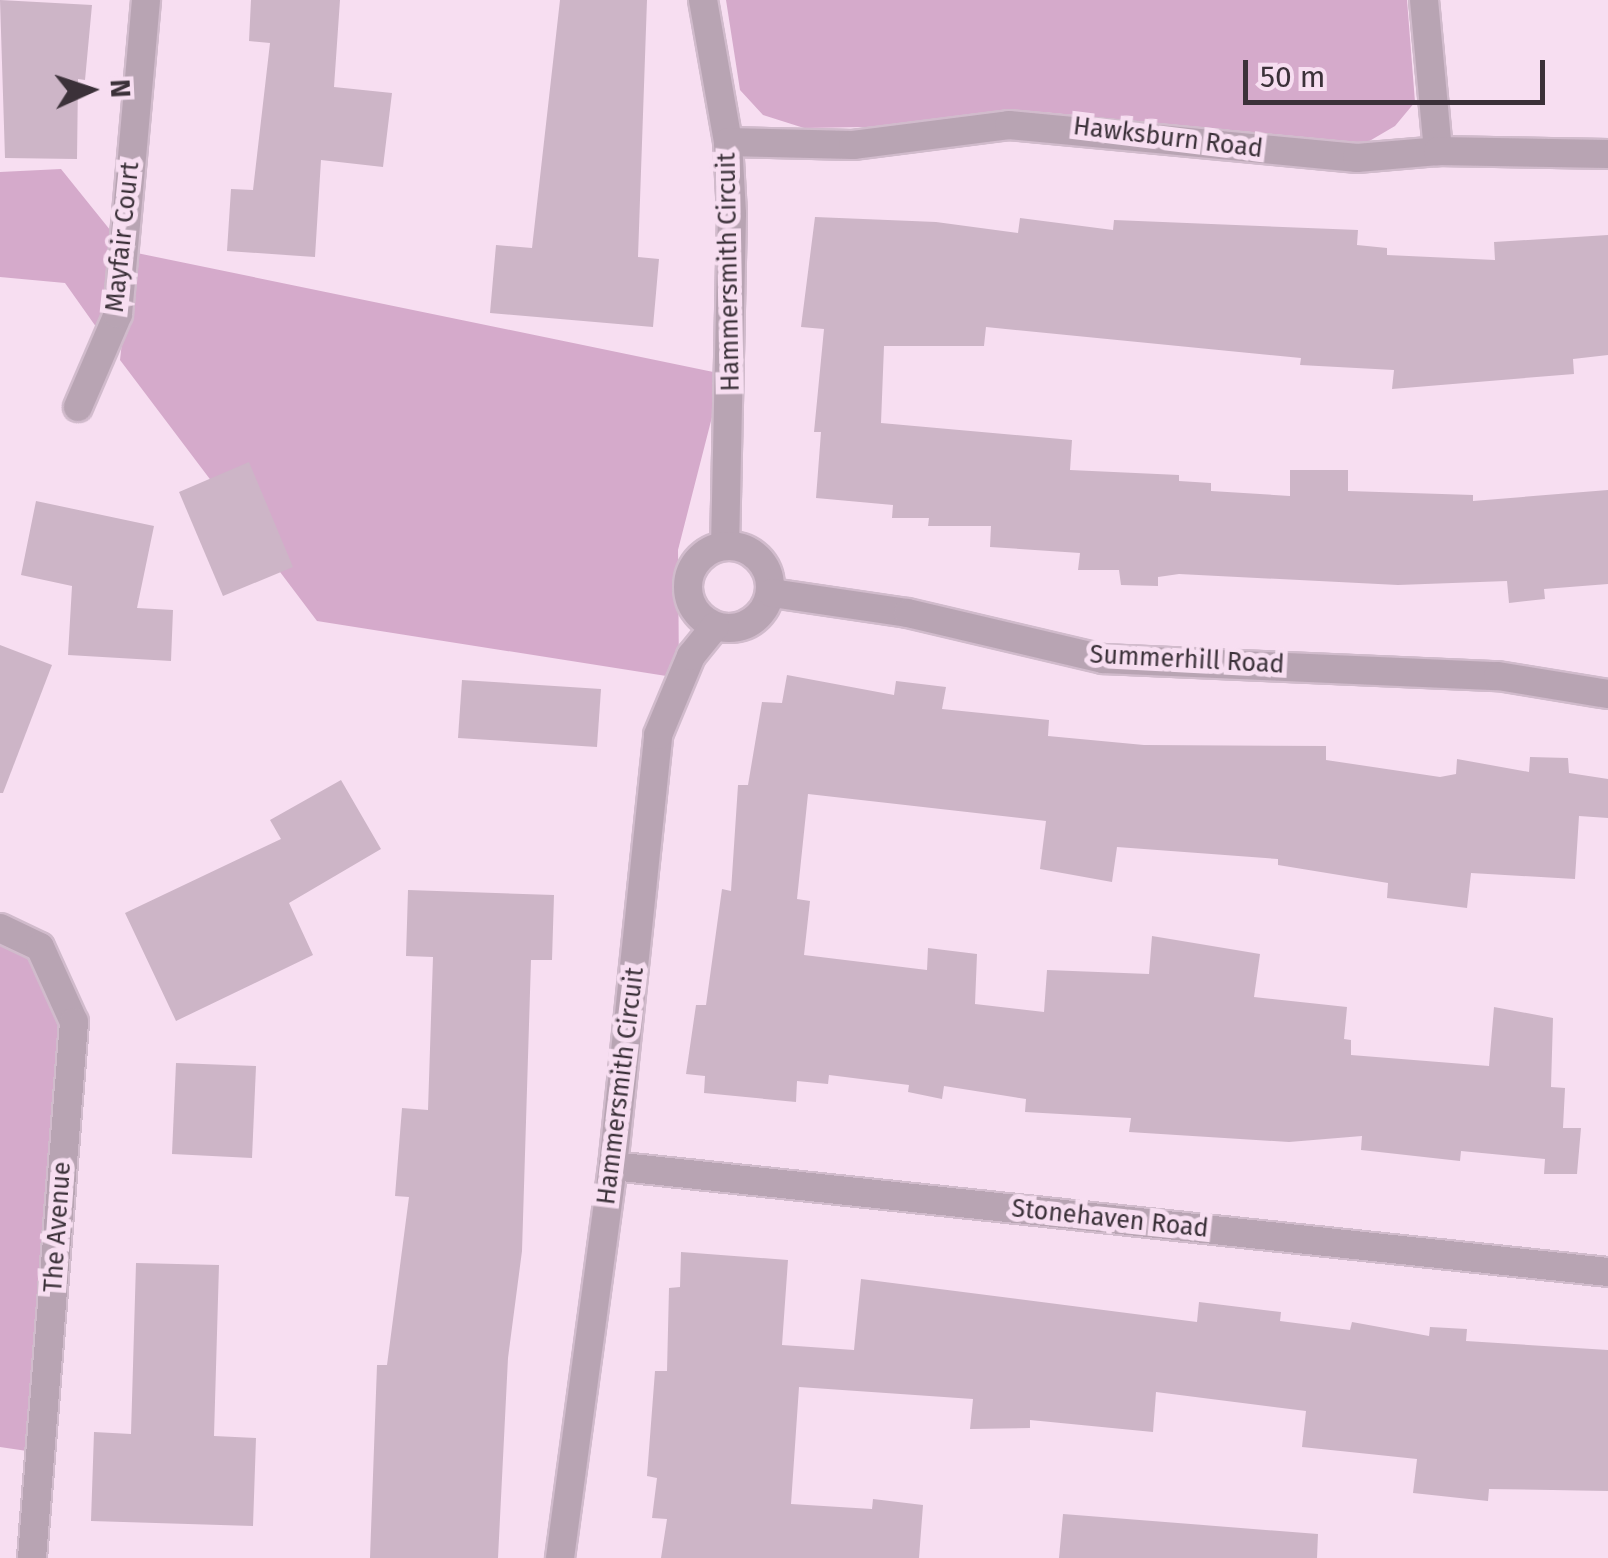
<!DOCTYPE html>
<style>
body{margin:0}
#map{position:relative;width:1608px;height:1558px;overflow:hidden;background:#f7def1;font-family:"Fira Sans",sans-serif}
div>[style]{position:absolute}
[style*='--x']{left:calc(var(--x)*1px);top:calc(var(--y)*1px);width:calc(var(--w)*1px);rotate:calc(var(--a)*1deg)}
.green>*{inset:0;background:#d5aacb}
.building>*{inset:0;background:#cdb5c7}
.roads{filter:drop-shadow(2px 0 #d1bbcc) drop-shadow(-2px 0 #d1bbcc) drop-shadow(0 2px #d1bbcc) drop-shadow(0 -2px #d1bbcc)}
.minor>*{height:28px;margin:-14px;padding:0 14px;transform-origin:14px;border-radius:14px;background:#b8a4b3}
.minor>.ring{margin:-14px;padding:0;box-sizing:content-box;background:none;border:28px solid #b8a4b3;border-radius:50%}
span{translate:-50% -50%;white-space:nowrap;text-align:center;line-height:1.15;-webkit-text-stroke:10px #f7def1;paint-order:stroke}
.street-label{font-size:25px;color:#3b3139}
.north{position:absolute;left:40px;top:40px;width:100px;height:100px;-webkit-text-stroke:8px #f7def1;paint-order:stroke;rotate:87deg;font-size:28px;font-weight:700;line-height:40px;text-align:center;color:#3b3139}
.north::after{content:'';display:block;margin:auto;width:35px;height:45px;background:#3b3139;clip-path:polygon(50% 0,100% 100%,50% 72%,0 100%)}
.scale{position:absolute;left:1243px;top:60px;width:302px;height:45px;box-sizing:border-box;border:5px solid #3b3139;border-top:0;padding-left:12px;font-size:30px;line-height:35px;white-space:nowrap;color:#3b3139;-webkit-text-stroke:8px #f7def1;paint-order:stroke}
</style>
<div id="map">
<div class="green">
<i style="clip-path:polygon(726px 0,1407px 0,1415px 102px,1395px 126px,1366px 143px,1042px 112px,926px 126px,804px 128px,763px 115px,740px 90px)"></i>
<i style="clip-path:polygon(61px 169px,127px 251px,116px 355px,65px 283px,0 277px,0 172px)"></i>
<i style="clip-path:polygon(132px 252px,723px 374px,678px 550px,679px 678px,317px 621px,120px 360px)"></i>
<i style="clip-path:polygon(0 929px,40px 947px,74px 1022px,27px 1451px,0 1447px)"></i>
</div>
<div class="building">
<i style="clip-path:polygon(0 0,92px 5px,85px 80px,78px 79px,77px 159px,5px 158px)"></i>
<i style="clip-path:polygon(251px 0,340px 0,334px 87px,392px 93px,383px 167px,321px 160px,315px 257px,227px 251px,231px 189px,253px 190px,270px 43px,249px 41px)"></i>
<i style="clip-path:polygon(560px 0,647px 0,638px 257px,659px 259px,653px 327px,490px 313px,496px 245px,532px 248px)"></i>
<i style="clip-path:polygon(815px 217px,936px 222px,1018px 233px,1020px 218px,1113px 230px,1114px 220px,1358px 230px,1357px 245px,1387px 248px,1387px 255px,1495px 260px,1494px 242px,1608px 235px,1608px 355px,1573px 359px,1574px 374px,1392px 389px,1394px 370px,1300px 365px,1301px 358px,986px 327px,984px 346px,884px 346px,881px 423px,1072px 440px,1070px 470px,1179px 475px,1179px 481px,1211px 483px,1211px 491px,1290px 496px,1290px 470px,1348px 470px,1348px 491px,1473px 495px,1473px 501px,1608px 490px,1608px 584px,1544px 589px,1545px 599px,1509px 603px,1507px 581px,1398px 585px,1179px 574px,1158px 577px,1158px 586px,1121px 585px,1119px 570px,1078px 570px,1080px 553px,990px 547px,991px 526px,928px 526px,929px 518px,892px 518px,893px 505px,816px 498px,821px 432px,814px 432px,824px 329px,801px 327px)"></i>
<i style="clip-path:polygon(249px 462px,293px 567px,223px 596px,179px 492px)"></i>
<i style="clip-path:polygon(36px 501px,154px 526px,137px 608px,173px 610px,171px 661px,68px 655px,72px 586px,21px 575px)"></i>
<i style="clip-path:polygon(0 645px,52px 665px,3px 793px,0 793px)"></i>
<i style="clip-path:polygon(787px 675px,894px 695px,896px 681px,946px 687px,942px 709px,1049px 720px,1048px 736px,1144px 745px,1326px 746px,1326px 760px,1440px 777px,1456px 774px,1457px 759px,1529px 772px,1530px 757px,1568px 758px,1569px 773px,1608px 779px,1608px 818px,1579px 816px,1575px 879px,1471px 873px,1467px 908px,1387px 898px,1388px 883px,1278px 865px,1278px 859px,1117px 847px,1112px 882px,1040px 869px,1046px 821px,808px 794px,797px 899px,810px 901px,804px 955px,927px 970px,928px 948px,977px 954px,975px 1004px,1044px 1012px,1047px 970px,1149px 974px,1152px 936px,1260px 954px,1254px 997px,1347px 1007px,1344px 1039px,1351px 1040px,1351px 1055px,1489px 1066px,1494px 1007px,1553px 1018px,1551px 1087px,1565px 1088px,1563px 1128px,1581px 1128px,1577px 1174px,1544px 1174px,1545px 1159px,1461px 1151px,1460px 1161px,1361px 1150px,1362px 1136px,1289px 1142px,1129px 1132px,1131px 1118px,1025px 1112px,1026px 1099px,944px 1086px,942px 1099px,908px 1092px,909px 1085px,829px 1075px,828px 1084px,797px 1081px,796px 1102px,704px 1093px,705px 1076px,686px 1074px,696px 1005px,706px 1005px,722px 889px,731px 891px,738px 785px,748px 785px,762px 702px,782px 703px)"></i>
<i style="clip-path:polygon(462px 680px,601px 689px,597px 747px,458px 738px)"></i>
<i style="clip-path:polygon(341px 780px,381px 849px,289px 903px,313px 955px,176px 1021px,125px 913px,281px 839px,270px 820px)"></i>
<i style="clip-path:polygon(408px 890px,554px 895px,552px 960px,531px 960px,522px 1251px,508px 1358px,498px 1558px,370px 1558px,377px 1365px,387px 1365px,409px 1197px,395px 1196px,402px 1108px,428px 1110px,433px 957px,406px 956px)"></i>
<i style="clip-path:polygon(176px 1063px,256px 1066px,252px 1158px,172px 1154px)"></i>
<i style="clip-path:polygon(681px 1252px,788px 1260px,782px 1345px,854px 1350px,861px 1279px,1197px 1322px,1199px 1302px,1281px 1312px,1280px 1321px,1350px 1330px,1352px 1322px,1429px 1336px,1430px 1327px,1467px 1329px,1466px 1341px,1608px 1350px,1608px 1491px,1489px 1489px,1488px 1501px,1413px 1493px,1417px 1459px,1302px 1447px,1306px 1411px,1156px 1392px,1153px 1432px,1030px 1420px,1030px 1428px,970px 1429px,973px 1399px,799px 1387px,791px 1504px,872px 1509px,873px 1499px,923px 1505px,919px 1558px,661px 1558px,667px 1519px,652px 1518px,657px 1478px,647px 1476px,655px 1371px,667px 1371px,669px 1288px,680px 1287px)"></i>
<i style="clip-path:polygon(136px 1263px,219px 1265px,214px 1436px,256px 1438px,253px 1526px,91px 1521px,94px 1432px,131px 1434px)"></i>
<i style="clip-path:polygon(1063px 1514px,1318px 1534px,1317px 1558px,1059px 1558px)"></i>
</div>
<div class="roads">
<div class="minor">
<i style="--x:703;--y:0;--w:144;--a:80"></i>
<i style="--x:728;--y:142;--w:72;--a:86.8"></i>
<i style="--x:732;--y:214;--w:332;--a:91.2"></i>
<i style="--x:1424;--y:0;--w:152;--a:84.7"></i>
<i style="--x:728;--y:142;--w:125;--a:1.4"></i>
<i style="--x:853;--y:145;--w:157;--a:-7.3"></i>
<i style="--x:1009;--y:125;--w:350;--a:5.4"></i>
<i style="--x:1357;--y:158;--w:81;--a:-4.9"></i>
<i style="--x:1438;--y:151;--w:170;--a:1"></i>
<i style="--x:78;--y:407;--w:101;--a:-66.7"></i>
<i style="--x:118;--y:314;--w:315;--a:-84.9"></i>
<i class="ring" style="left:688px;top:546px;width:54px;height:54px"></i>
<i style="--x:772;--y:593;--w:137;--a:8.4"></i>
<i style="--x:908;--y:613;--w:200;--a:13.3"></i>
<i style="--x:1103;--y:659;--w:395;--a:2.5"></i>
<i style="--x:1498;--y:676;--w:111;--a:9.3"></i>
<i style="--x:0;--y:928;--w:44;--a:25.4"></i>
<i style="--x:40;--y:947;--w:82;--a:65.6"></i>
<i style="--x:74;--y:1022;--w:538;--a:94.48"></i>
<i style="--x:613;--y:1166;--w:1001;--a:6.08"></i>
<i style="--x:560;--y:1558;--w:396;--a:-82.3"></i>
<i style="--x:613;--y:1166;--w:433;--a:-84"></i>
<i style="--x:658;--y:735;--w:86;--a:-67.3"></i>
<i style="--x:691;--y:656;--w:38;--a:-51"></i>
</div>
</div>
<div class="street-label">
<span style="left:1168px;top:138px;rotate:7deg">Hawksburn Road</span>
<span style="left:123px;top:237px;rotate:-84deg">Mayfair Court</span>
<span style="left:729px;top:272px;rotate:-91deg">Hammersmith Circuit</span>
<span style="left:1187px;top:660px;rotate:3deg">Summerhill Road</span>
<span style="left:621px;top:1086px;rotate:-83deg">Hammersmith Circuit</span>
<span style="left:1110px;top:1219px;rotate:6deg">Stonehaven Road</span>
<span style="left:58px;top:1227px;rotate:-86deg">The Avenue</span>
</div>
<div class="north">N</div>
<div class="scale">50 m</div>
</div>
